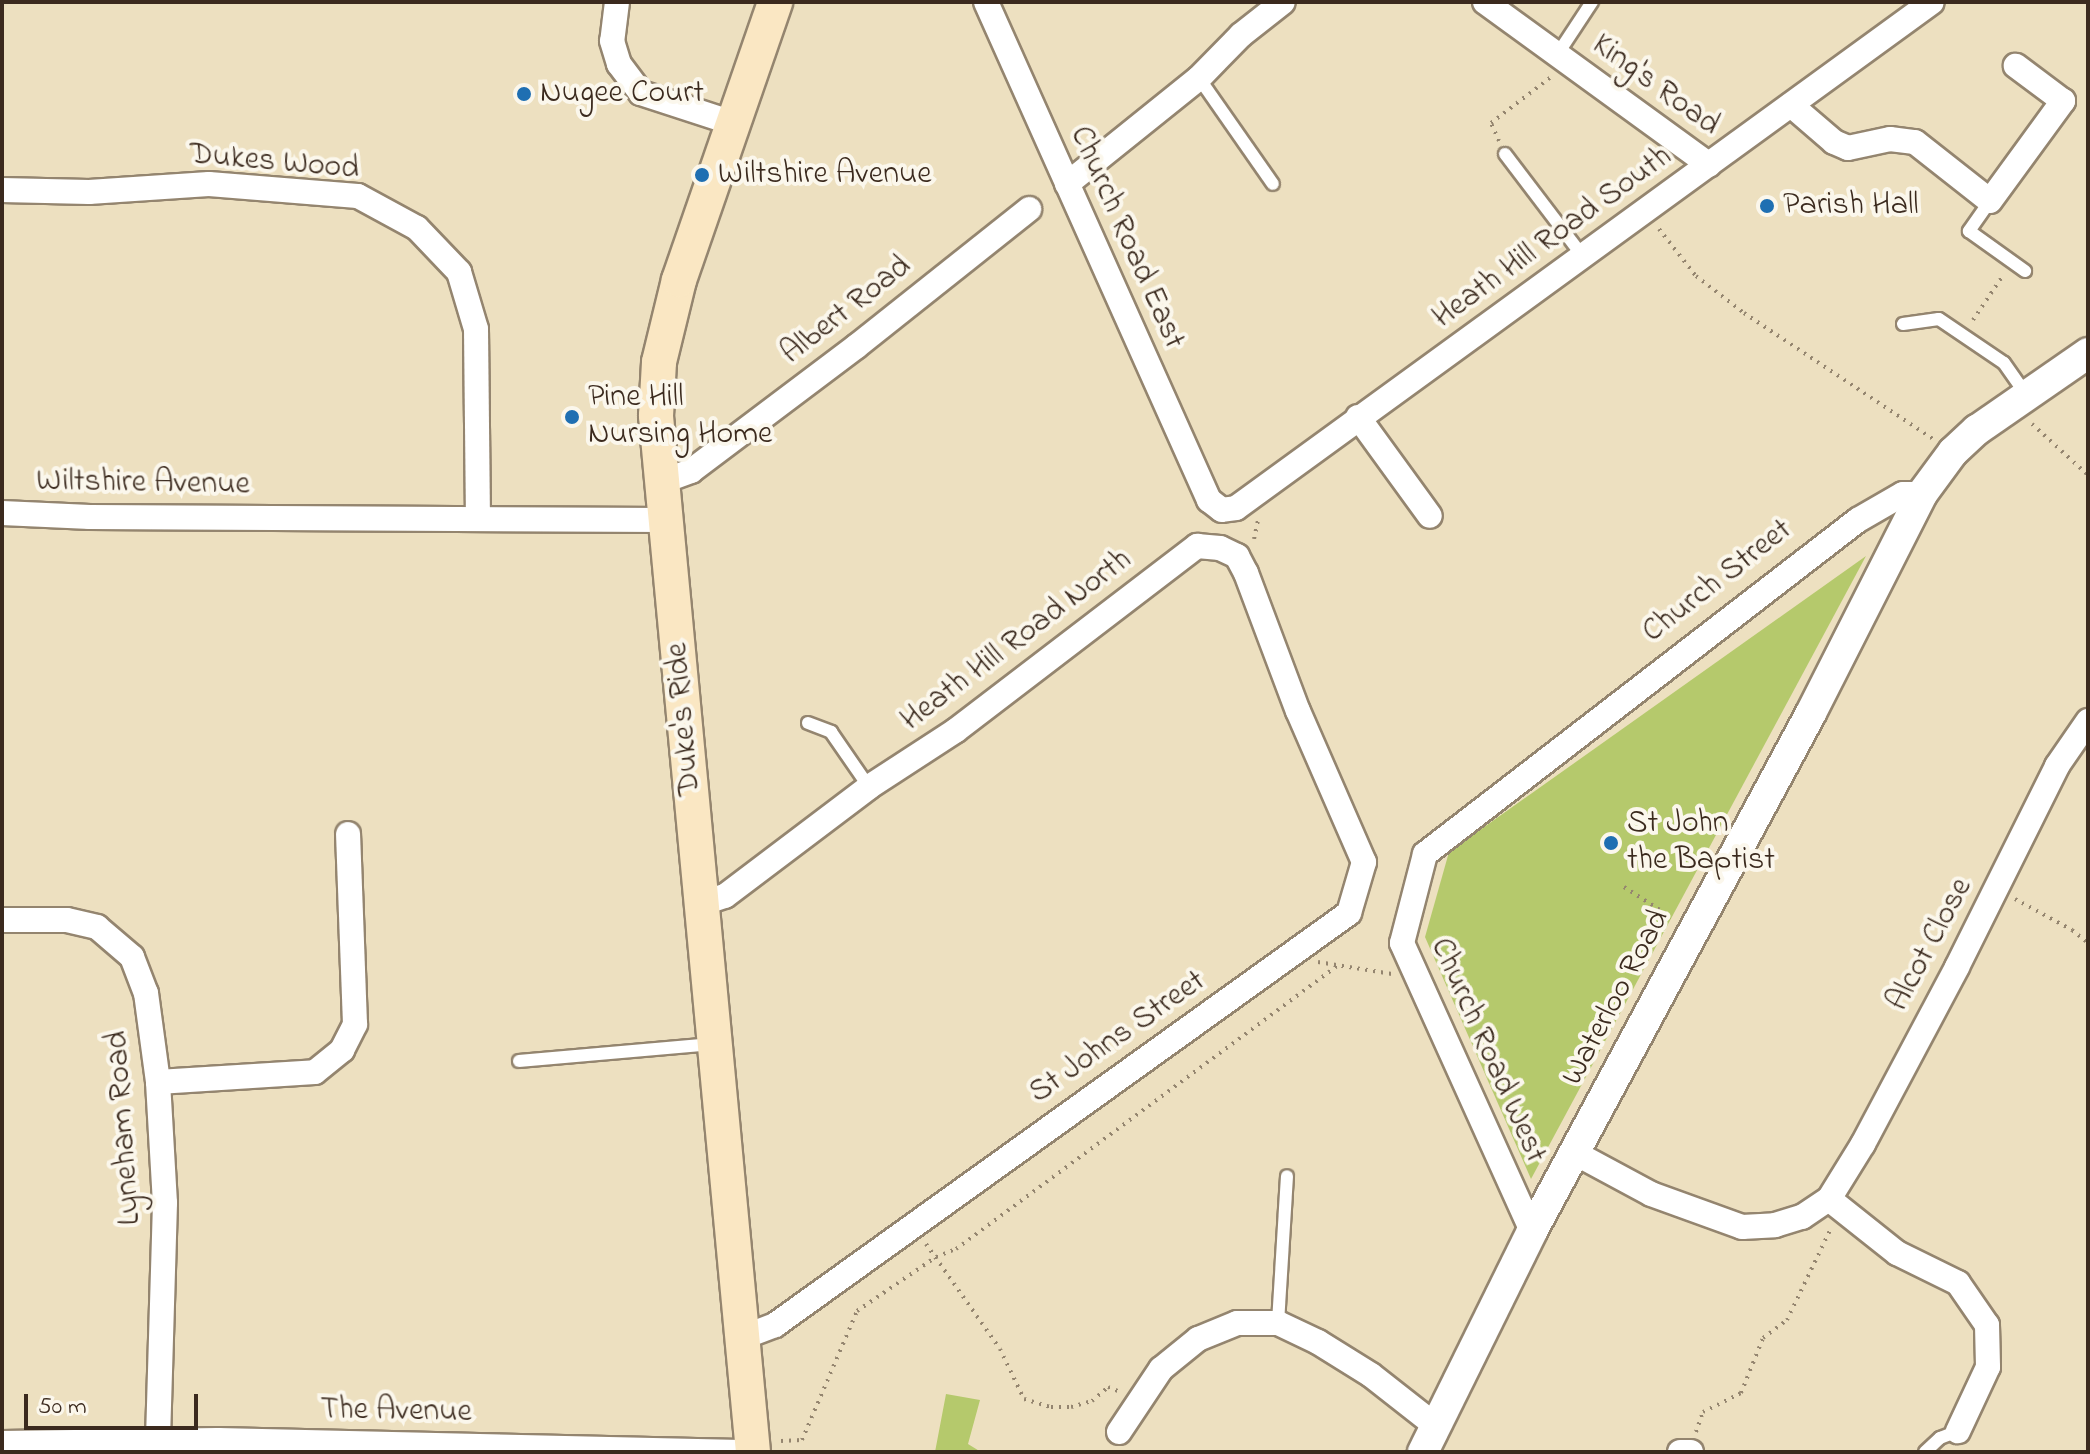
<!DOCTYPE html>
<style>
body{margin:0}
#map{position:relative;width:2090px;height:1454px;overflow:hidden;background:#ede0c0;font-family:"Indie Flower",sans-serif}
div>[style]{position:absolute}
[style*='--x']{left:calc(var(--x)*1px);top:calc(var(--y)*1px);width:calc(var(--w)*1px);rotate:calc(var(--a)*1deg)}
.green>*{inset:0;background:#b5c96c}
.path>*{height:4px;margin-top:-2px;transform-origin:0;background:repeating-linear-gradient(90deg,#94856f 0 2px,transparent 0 8px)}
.roads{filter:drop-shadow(2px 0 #94856f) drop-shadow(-2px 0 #94856f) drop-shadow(0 2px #94856f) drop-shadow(0 -2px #94856f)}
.service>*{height:12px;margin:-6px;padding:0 6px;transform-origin:6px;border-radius:6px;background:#fff}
.minor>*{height:24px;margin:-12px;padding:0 12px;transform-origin:12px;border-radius:12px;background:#fff}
.tertiary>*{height:30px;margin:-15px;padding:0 15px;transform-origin:15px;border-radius:15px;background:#fff}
.secondary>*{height:34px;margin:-17px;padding:0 17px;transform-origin:17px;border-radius:17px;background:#fae7c3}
.dots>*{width:22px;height:22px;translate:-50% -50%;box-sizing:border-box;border:4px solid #fbf7ec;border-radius:50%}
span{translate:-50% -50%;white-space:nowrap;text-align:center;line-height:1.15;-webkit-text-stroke:8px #fbf7ec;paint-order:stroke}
.street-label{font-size:32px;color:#3b2a1e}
.poi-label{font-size:32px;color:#3b2a1e}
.left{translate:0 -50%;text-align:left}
.frame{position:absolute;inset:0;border:4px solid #3b2a1e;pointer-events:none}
.scale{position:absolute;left:24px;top:1394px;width:174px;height:36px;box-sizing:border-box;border:4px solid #3b2a1e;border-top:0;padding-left:10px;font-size:24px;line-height:28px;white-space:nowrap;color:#3b2a1e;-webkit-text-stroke:6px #fbf7ec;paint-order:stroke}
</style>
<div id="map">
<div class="green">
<i style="clip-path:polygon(1866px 556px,1531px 1179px,1425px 937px,1449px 852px)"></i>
<i style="clip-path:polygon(946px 1394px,980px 1400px,968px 1444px,981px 1452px,935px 1452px)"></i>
</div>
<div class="path">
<i style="--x:1499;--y:141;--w:20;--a:-114"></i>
<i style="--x:1491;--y:123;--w:76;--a:-37.5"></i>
<i style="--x:1659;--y:229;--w:60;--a:51.8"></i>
<i style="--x:1696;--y:276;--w:61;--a:37.6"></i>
<i style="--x:1744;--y:313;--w:227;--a:33.7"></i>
<i style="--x:1973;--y:320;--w:55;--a:-56"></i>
<i style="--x:2032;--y:424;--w:76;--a:42.3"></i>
<i style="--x:1254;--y:539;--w:19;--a:-78"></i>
<i style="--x:1624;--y:887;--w:56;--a:32.6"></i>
<i style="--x:2015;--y:899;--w:65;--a:28.5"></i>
<i style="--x:2072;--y:930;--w:21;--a:39"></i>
<i style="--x:1318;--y:962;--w:75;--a:9.2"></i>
<i style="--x:926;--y:1244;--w:128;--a:54.8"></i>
<i style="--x:1000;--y:1349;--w:55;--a:64.4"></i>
<i style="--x:1024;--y:1399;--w:28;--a:17"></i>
<i style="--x:1051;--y:1407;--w:20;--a:0"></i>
<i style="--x:1071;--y:1407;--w:22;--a:-16"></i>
<i style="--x:1092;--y:1401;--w:21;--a:-41"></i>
<i style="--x:1108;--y:1387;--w:11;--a:22"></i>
<i style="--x:1696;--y:1432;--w:21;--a:-71"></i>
<i style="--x:1703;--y:1412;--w:42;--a:-26.6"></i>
<i style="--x:1741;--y:1393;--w:59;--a:-68.2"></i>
<i style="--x:1763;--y:1338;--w:30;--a:-37"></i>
<i style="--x:1787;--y:1320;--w:102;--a:-64.4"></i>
<i style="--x:781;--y:1441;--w:21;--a:-3"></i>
<i style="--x:802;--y:1440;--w:140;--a:-66.9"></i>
<i style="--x:857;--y:1311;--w:96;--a:-34.4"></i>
<i style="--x:936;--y:1257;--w:22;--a:-22"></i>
<i style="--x:956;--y:1249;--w:476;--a:-36.6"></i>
</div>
<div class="roads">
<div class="service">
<i style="--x:1557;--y:55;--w:64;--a:-56.6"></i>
<i style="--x:1199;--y:78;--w:129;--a:55.1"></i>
<i style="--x:1505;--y:154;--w:127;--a:52.7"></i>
<i style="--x:1990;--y:201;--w:37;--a:125"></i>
<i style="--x:1969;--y:231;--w:69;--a:35.5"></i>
<i style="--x:1903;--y:324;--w:36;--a:-8"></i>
<i style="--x:1939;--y:319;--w:78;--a:34.1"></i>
<i style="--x:2004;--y:363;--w:37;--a:55"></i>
<i style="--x:808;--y:723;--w:25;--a:21"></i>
<i style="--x:831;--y:732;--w:67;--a:55.4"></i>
<i style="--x:519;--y:1061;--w:194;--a:-5"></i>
<i style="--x:1278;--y:1323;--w:147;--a:-86.5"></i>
<i style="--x:1925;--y:1452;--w:21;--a:-43"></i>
<i style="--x:1940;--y:1438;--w:19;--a:-21"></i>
</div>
<div class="minor">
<i style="--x:617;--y:2;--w:39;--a:97"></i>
<i style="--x:612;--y:41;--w:24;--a:73"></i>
<i style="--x:619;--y:64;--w:36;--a:53"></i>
<i style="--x:641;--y:93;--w:97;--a:18.1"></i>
<i style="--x:986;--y:2;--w:546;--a:65.88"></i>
<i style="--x:1209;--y:500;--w:16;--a:38"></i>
<i style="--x:1222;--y:510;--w:14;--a:-8"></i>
<i style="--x:1236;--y:508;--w:860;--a:-36.02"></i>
<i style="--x:1485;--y:2;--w:277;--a:36"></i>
<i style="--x:1791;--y:105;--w:57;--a:40.7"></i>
<i style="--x:1834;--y:142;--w:15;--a:23"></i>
<i style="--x:1848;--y:148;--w:43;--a:-12.1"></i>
<i style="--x:1890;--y:139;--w:25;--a:7"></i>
<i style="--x:1915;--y:142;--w:95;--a:38.2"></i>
<i style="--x:1990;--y:201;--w:124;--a:-53.9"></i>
<i style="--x:2063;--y:101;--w:59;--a:-143.3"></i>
<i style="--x:1067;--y:184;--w:169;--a:-38.8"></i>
<i style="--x:1199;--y:78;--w:60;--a:-45.7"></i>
<i style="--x:1241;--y:35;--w:53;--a:-38.2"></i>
<i style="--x:2;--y:190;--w:87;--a:1.3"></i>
<i style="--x:89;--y:192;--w:120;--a:-3.8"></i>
<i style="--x:209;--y:184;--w:149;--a:4.6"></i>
<i style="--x:358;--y:196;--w:67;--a:28.5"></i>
<i style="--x:417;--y:228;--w:61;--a:46.3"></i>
<i style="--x:459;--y:272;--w:59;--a:73.4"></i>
<i style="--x:476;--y:329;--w:189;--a:89.4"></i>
<i style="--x:1358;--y:417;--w:122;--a:54"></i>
<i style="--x:661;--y:482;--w:32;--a:-20"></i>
<i style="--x:691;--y:471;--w:208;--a:-37"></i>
<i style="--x:857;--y:346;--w:220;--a:-38.5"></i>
<i style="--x:2;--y:513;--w:88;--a:2.6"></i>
<i style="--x:90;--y:517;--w:576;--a:0.3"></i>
<i style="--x:703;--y:903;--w:23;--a:-18"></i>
<i style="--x:725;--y:896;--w:181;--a:-37.1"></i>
<i style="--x:869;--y:787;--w:103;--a:-33.1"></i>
<i style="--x:955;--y:731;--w:305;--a:-37.4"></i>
<i style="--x:1197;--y:546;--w:23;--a:5"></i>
<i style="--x:1220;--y:548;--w:19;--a:25"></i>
<i style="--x:1237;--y:556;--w:19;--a:62"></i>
<i style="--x:1246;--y:573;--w:147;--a:69.4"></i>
<i style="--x:1298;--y:711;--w:165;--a:66.4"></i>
<i style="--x:1364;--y:862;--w:53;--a:106.4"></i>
<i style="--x:1349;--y:913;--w:707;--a:144.33"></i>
<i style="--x:775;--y:1325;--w:33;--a:159"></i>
<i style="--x:2;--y:920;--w:65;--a:0"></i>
<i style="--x:67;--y:920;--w:31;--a:13"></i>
<i style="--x:97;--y:927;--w:46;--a:40.6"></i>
<i style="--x:132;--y:957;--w:39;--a:69"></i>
<i style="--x:146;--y:993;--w:90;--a:82.3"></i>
<i style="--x:158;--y:1082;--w:121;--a:86.7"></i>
<i style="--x:165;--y:1203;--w:237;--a:91.7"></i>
<i style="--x:158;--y:1082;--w:157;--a:-3.6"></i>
<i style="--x:315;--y:1072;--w:35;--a:-39"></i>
<i style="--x:342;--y:1050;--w:29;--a:-63"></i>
<i style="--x:355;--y:1024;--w:190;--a:-92.1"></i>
<i style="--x:1575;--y:1153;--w:86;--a:28.3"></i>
<i style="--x:1651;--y:1194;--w:97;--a:19.9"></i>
<i style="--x:1742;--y:1227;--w:33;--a:-3"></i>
<i style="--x:1775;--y:1225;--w:28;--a:-17"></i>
<i style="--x:1802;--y:1217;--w:32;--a:-34"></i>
<i style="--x:1829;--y:1199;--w:65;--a:-58.3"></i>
<i style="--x:1863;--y:1144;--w:200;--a:-62"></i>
<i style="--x:1957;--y:967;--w:225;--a:-63.5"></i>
<i style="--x:2057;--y:766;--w:55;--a:-55.4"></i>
<i style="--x:1829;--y:1199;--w:87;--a:38.5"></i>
<i style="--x:1897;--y:1253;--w:68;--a:26.2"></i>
<i style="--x:1958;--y:1283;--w:51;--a:55.4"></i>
<i style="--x:1987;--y:1325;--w:42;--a:88.6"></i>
<i style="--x:1988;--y:1367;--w:71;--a:115.1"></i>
<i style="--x:1532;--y:1231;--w:316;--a:-114.3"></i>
<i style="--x:1402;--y:943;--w:92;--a:-75.5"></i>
<i style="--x:1425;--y:854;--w:547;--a:-37.65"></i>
<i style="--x:1858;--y:520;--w:52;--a:-30"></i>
<i style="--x:1903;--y:494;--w:19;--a:0"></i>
<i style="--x:1119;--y:1432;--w:76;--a:-56.3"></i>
<i style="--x:1161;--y:1369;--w:48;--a:-39"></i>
<i style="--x:1198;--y:1339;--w:42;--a:-22.3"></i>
<i style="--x:1237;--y:1323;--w:41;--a:0"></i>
<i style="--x:1278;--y:1323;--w:44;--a:25.4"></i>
<i style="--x:1318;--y:1342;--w:62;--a:31.9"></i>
<i style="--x:1371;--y:1375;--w:83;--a:38.1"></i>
<i style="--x:2;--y:1443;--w:216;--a:-0.8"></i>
<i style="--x:218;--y:1440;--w:523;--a:1.31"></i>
<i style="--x:1680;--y:1452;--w:11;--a:0"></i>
</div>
<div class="tertiary">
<i style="--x:1423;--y:1452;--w:246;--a:-63.7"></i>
<i style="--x:1532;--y:1231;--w:588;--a:-61.69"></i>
<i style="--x:1811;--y:713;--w:246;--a:-63.1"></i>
<i style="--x:1922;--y:494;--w:52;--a:-53.6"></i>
<i style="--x:1953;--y:452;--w:33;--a:-43"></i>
<i style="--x:1977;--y:430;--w:135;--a:-34.7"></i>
</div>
<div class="secondary">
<i style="--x:753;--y:1452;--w:1041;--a:-95.35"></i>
<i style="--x:656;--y:416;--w:54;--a:-86.8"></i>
<i style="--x:659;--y:362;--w:84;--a:-76.3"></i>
<i style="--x:679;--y:280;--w:294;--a:-70.9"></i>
</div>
</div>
<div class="dots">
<i style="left:524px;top:94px;background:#1f6fb2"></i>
<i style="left:702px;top:175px;background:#1f6fb2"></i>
<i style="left:1767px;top:206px;background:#1f6fb2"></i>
<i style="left:572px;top:417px;background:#1f6fb2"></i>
<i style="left:1611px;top:843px;background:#1f6fb2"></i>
</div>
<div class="street-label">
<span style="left:1655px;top:86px;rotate:36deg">King's Road</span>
<span style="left:274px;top:163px;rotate:5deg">Dukes Wood</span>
<span style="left:1126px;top:238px;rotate:66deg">Church Road East</span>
<span style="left:1553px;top:238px;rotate:-36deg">Heath Hill Road South</span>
<span style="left:847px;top:311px;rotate:-38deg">Albert Road</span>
<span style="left:143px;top:484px;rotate:1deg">Wiltshire Avenue</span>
<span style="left:1718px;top:582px;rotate:-38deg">Church Street</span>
<span style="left:1017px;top:641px;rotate:-37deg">Heath Hill Road North</span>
<span style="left:685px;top:719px;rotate:-95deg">Duke's Ride</span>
<span style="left:1931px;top:945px;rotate:-62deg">Alcot Close</span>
<span style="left:1617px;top:998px;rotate:-62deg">Waterloo Road</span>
<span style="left:1118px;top:1038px;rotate:-35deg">St Johns Street</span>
<span style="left:1487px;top:1051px;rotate:66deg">Church Road West</span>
<span style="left:125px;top:1128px;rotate:-94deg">Lyneham Road</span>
<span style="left:396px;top:1412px;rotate:1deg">The Avenue</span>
</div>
<div class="poi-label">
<span class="left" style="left:540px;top:94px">Nugee Court</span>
<span class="left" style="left:718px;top:175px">Wiltshire Avenue</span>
<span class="left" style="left:1783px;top:206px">Parish Hall</span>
<span class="left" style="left:588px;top:417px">Pine Hill<br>Nursing Home</span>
<span class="left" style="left:1627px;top:843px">St John<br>the Baptist</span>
</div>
<div class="frame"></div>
<div class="scale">50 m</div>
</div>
